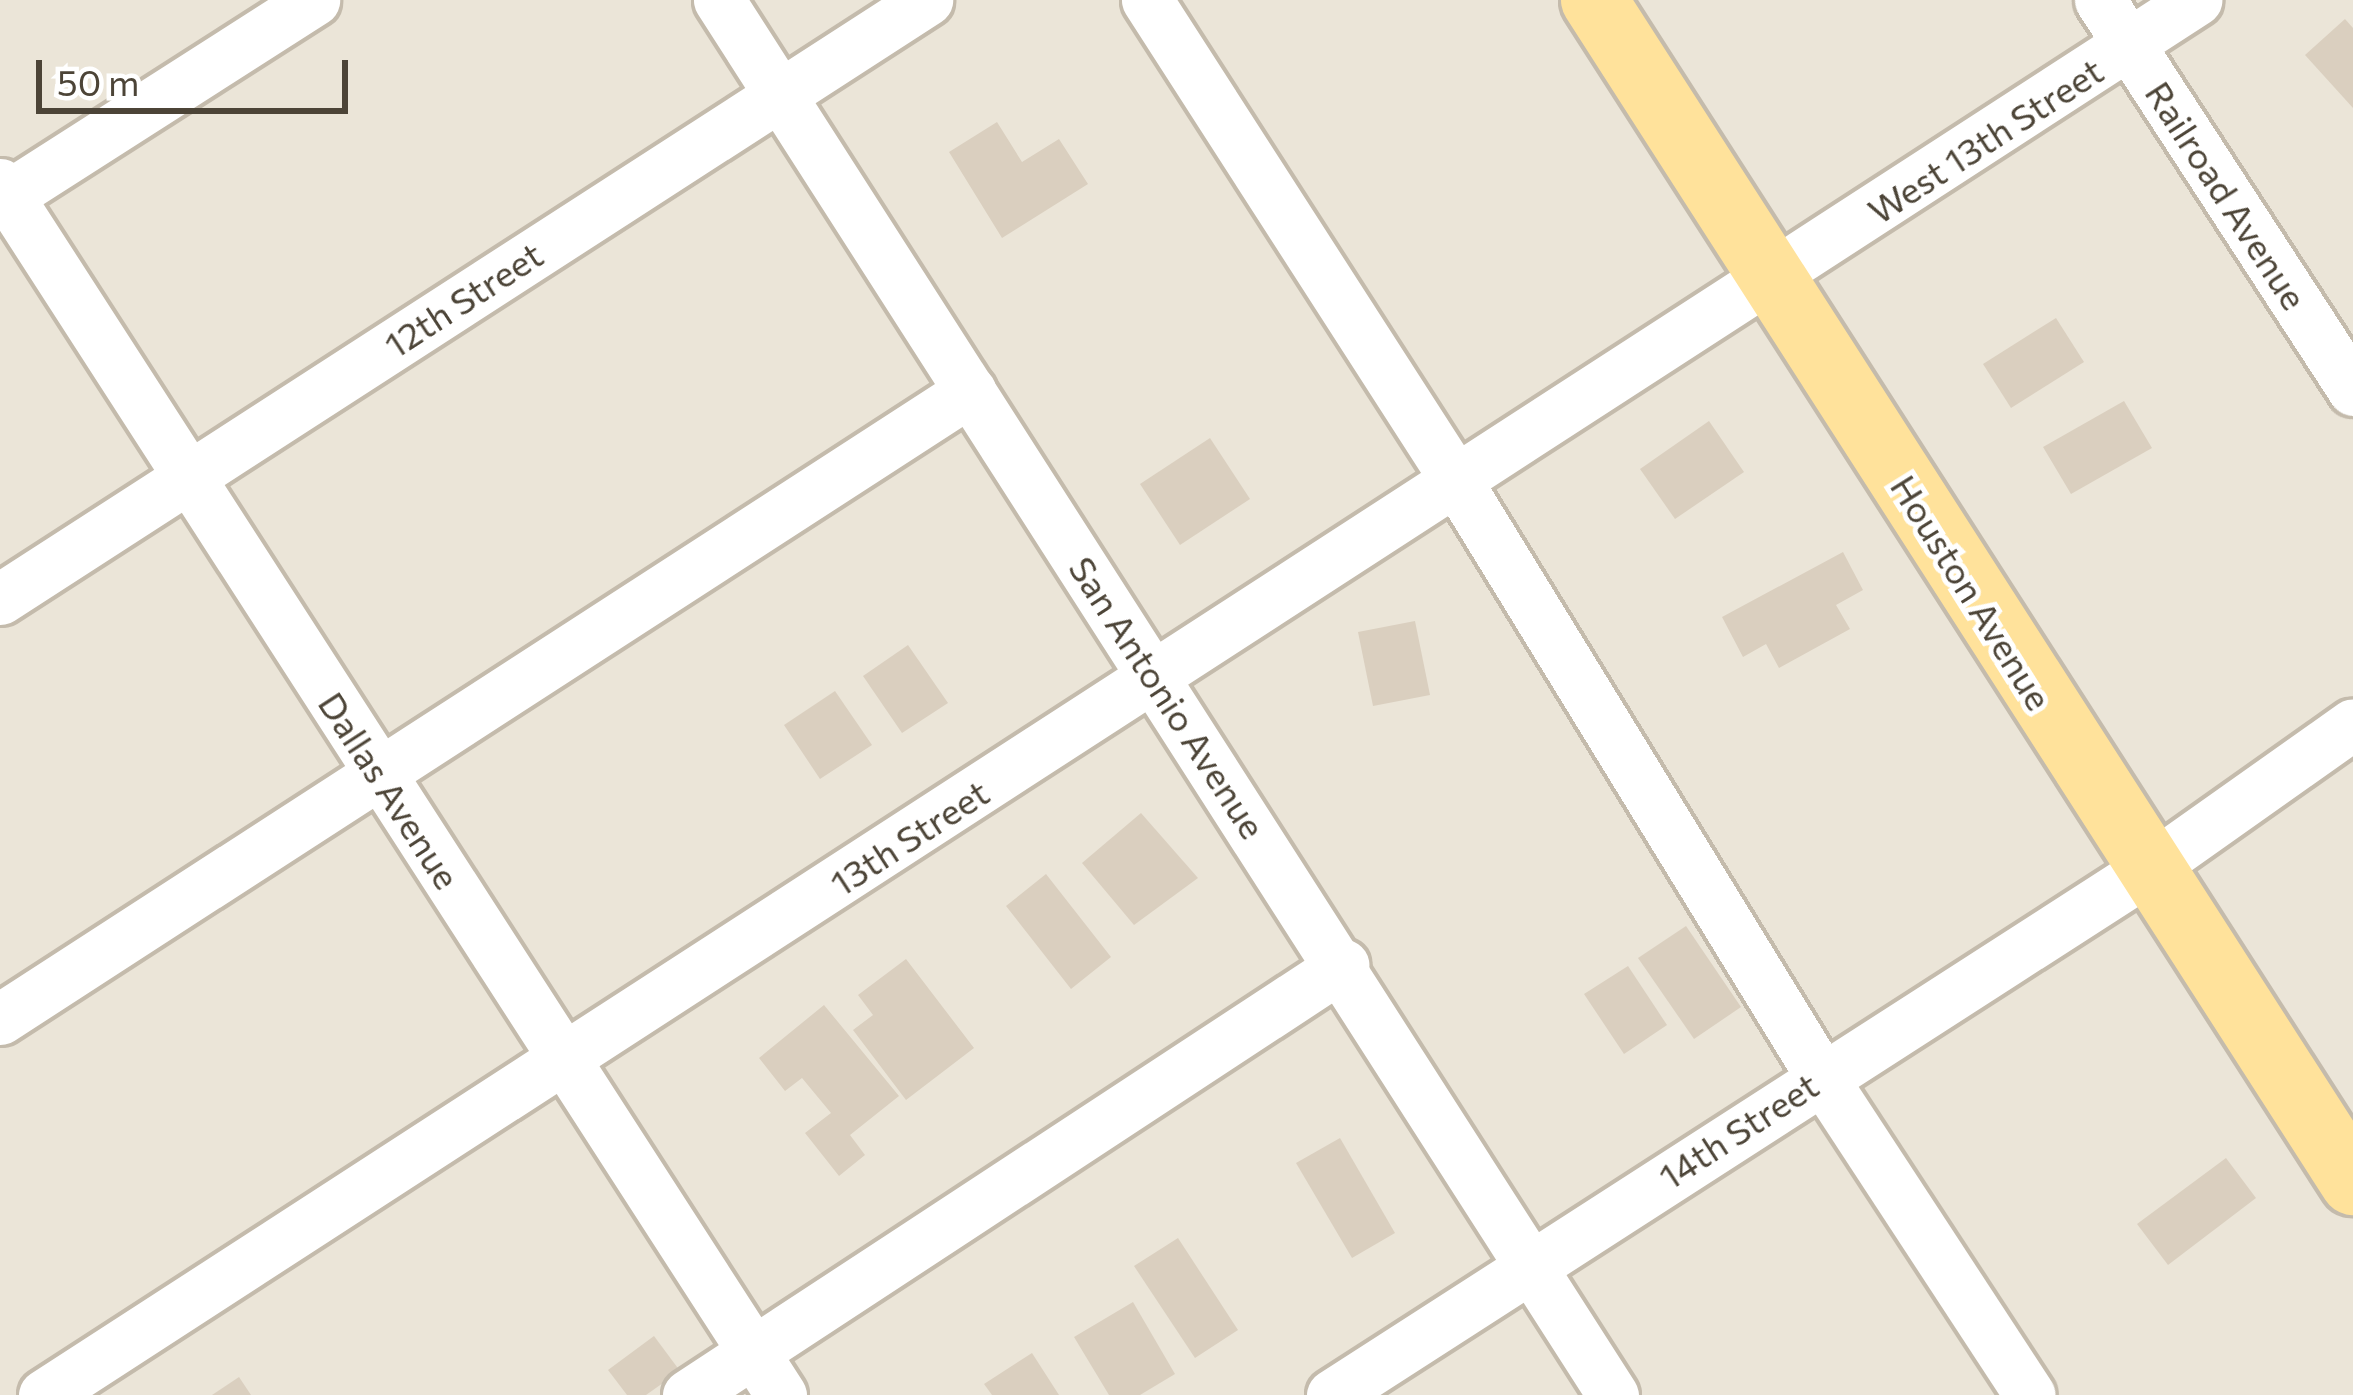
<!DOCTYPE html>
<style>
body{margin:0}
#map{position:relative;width:2353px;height:1395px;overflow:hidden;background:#f7f3eb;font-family:Commissioner,sans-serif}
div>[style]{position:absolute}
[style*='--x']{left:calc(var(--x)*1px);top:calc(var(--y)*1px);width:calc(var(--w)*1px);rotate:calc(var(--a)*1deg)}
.residential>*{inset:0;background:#ebe5d8}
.building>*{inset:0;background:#dacfbf}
.roads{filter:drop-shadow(3px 0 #c4bbac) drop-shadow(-3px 0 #c4bbac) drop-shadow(0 3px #c4bbac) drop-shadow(0 -3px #c4bbac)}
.minor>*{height:51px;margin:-25.5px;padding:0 25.5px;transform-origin:25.5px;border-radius:25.5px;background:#fff}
.major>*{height:66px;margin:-33px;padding:0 33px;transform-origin:33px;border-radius:33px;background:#ffe29b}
span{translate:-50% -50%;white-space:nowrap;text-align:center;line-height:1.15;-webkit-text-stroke:10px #fff;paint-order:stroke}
.street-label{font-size:36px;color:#4c4437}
.scale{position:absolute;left:36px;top:60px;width:312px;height:54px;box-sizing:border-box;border:6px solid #4c4437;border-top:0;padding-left:15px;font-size:36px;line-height:42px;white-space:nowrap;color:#4c4437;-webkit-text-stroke:9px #fff;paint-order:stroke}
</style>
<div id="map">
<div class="residential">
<i style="clip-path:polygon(0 0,2353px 0,2353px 1395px,0 1395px)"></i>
</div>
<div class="building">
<i style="clip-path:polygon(2345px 19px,2353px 28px,2353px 108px,2305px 55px)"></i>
<i style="clip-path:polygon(997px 122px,1022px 162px,1059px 139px,1088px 184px,1002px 238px,949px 152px)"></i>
<i style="clip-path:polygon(2056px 318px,2084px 362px,2011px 408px,1983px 364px)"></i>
<i style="clip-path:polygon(2124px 401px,2152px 448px,2071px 494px,2043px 447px)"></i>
<i style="clip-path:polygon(1709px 421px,1744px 472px,1675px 519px,1640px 469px)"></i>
<i style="clip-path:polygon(1210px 438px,1250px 499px,1180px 545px,1140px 484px)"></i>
<i style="clip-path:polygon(1843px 552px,1863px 590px,1836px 605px,1850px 629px,1779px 668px,1766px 644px,1743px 657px,1722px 617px)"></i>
<i style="clip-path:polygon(1415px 621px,1430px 695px,1373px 706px,1358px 632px)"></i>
<i style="clip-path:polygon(908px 645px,948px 703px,902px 733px,863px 676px)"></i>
<i style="clip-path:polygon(835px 691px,872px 745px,820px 779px,784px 725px)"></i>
<i style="clip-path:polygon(1141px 813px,1198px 878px,1134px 925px,1082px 863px)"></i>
<i style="clip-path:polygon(1046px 874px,1111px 957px,1071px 989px,1006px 906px)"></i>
<i style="clip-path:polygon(1686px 926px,1741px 1007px,1694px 1039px,1638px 958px)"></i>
<i style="clip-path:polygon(906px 959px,974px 1048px,906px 1100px,853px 1030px,873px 1015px,858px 995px)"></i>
<i style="clip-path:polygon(1628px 966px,1667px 1025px,1624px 1054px,1584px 994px)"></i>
<i style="clip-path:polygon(824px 1005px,899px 1096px,850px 1135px,865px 1155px,839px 1176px,805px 1133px,831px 1113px,802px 1078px,785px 1091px,759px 1058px)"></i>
<i style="clip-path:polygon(1340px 1138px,1395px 1233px,1352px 1258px,1296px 1163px)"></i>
<i style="clip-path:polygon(2226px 1158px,2256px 1198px,2168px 1265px,2137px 1224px)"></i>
<i style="clip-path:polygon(1178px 1238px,1238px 1330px,1195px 1358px,1134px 1266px)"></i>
<i style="clip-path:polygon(1133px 1302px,1175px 1374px,1140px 1395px,1109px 1395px,1074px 1337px)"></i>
<i style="clip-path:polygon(654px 1336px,680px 1371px,646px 1395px,627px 1395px,608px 1370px)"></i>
<i style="clip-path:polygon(1032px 1353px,1059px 1395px,992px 1395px,984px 1384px)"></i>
<i style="clip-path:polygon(239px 1377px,251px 1395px,212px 1395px)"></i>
</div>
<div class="roads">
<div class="minor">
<i style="--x:719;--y:0;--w:1657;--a:57.35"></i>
<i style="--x:1147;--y:0;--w:573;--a:57.25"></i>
<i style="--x:1457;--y:482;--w:697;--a:58.5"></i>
<i style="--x:1821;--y:1076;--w:381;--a:56.8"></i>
<i style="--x:2100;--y:0;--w:465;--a:57"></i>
<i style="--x:0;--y:184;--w:1441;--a:57.18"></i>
<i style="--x:0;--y:201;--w:373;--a:-32.6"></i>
<i style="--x:0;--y:599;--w:1104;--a:-32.87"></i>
<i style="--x:0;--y:1019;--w:1156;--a:-32.92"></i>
<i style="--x:44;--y:1395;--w:2565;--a:-32.95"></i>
<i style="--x:688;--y:1395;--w:784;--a:-33.28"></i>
<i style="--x:1332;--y:1395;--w:969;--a:-32.79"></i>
<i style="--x:2147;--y:870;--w:252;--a:-35.3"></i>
</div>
<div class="major">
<i style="--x:1594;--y:0;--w:1405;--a:57.29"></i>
</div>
</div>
<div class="street-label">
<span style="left:1985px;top:140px;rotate:-33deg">West 13th Street</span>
<span style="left:2227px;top:195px;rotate:57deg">Railroad Avenue</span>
<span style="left:463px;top:299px;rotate:-33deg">12th Street</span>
<span style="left:1972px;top:592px;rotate:58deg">Houston Avenue</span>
<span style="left:1168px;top:697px;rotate:57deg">San Antonio Avenue</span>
<span style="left:390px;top:790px;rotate:57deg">Dallas Avenue</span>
<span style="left:909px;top:837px;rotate:-33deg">13th Street</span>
<span style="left:1738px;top:1130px;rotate:-33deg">14th Street</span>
</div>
<div class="scale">50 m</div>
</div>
